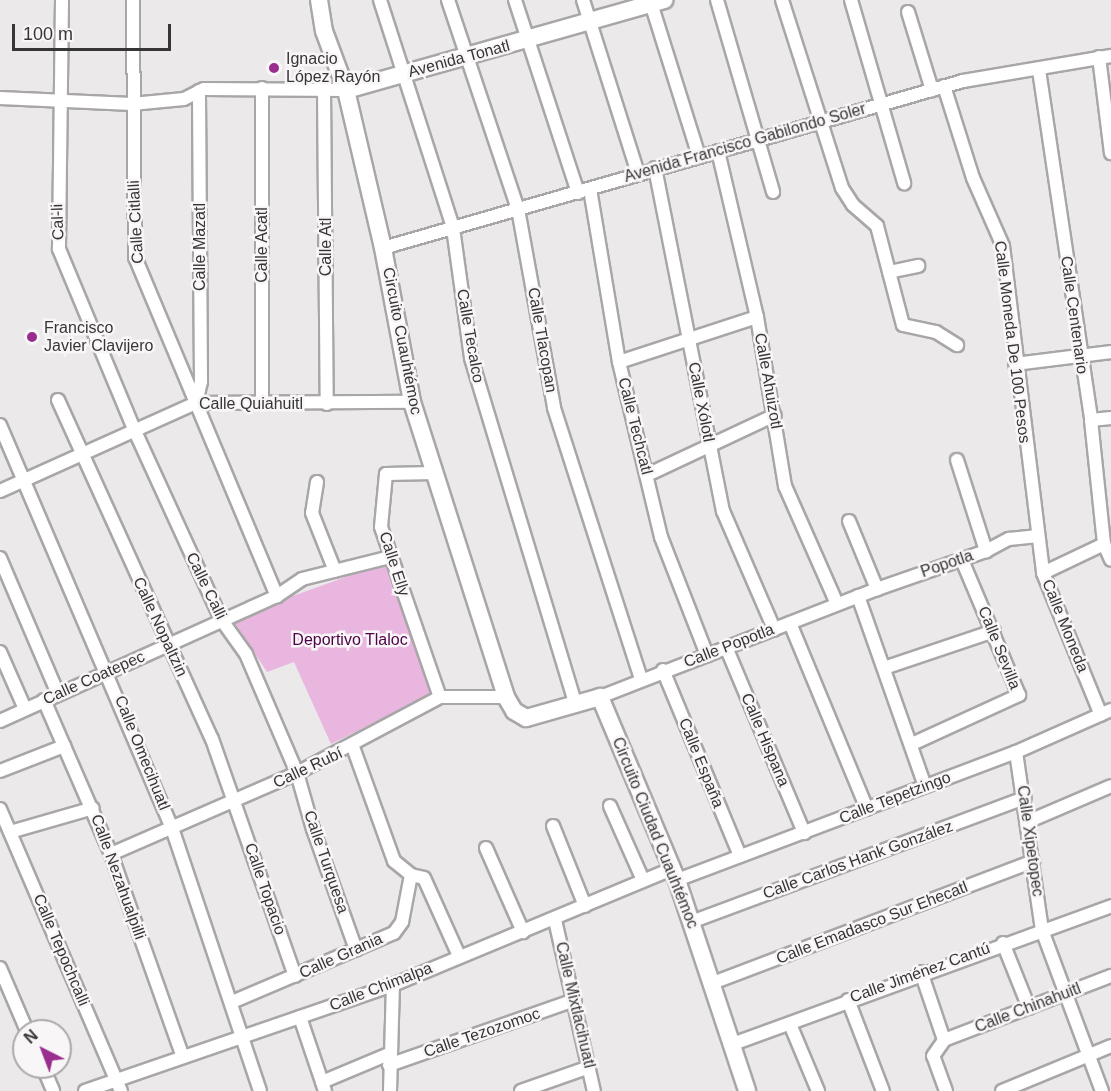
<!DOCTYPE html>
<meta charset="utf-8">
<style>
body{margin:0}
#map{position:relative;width:1111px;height:1091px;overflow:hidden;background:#ece9eb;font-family:Arial,sans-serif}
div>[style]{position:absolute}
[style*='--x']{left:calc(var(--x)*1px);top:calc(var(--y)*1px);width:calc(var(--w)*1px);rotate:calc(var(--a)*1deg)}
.green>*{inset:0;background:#e9b6e0}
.roads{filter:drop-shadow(2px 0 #a9a6a8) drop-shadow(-2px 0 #a9a6a8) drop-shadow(0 2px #a9a6a8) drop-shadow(0 -2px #a9a6a8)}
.street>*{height:12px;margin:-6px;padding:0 6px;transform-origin:6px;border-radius:6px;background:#fff}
.secondary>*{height:16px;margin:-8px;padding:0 8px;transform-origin:8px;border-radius:8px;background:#fff}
.dots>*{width:16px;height:16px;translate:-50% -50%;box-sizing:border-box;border:3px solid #f9f6f8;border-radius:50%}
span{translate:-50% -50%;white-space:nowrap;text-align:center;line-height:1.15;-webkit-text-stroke:5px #f9f6f8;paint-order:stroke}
.poi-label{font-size:16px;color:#373637}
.left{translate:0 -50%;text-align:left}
.street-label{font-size:16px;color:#373637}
.park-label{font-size:16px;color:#4e0247}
.north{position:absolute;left:12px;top:1019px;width:60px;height:60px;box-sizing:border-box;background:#f9f6f8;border:2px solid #aba9ab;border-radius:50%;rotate:318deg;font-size:16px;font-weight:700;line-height:24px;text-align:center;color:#373637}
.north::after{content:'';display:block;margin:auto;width:21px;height:27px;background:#9a2e8f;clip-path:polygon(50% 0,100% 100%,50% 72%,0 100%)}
.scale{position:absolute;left:12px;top:24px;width:159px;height:27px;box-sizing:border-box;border:3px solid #373637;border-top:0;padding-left:8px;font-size:18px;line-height:21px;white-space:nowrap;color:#373637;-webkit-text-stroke:4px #f9f6f8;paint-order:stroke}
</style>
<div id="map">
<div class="green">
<i style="clip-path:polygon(387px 562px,432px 694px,331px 744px,294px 662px,267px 672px,232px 618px)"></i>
</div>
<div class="roads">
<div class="street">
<i style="--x:62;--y:0;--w:249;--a:90.7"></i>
<i style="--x:59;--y:249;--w:195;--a:67.4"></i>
<i style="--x:134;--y:429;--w:209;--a:65.4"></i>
<i style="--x:221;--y:619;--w:43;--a:54.5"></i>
<i style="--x:246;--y:654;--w:129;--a:66.8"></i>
<i style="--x:297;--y:773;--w:58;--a:74.1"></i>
<i style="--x:313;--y:829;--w:128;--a:70.4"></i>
<i style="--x:133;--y:0;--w:257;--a:89.6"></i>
<i style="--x:135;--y:257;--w:368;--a:67.3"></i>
<i style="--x:380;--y:0;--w:239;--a:72.2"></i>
<i style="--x:453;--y:228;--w:131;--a:82.1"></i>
<i style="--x:471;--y:358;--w:363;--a:73.2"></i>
<i style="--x:448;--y:0;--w:220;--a:71.5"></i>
<i style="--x:518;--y:209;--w:202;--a:79.7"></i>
<i style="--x:554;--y:408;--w:285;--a:72.2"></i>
<i style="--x:515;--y:0;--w:203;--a:71.9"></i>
<i style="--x:583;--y:0;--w:182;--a:72.4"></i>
<i style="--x:650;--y:0;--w:164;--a:72.6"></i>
<i style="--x:717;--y:0;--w:200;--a:73.7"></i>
<i style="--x:782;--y:0;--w:197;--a:72.3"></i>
<i style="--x:842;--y:188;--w:20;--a:57"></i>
<i style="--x:853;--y:205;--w:32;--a:41"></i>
<i style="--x:877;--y:226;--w:102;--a:75.3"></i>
<i style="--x:903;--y:325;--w:34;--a:12"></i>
<i style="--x:936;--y:332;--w:25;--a:32"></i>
<i style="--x:851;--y:0;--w:191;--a:73.8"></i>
<i style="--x:908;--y:12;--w:82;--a:72.9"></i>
<i style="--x:1099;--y:57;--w:97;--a:82.9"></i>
<i style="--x:1039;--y:70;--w:354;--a:81.5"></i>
<i style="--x:1091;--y:420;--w:125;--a:84"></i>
<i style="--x:1104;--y:544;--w:17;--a:66"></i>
<i style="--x:944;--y:86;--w:96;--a:72.5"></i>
<i style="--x:973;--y:178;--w:74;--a:66.2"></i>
<i style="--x:1003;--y:246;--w:329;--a:83"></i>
<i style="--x:1043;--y:573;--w:153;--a:67.8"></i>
<i style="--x:324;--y:90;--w:314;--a:89.5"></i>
<i style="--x:0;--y:98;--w:132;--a:2.6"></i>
<i style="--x:132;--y:104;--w:52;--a:-5.5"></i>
<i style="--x:184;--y:99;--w:22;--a:-27"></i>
<i style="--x:204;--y:89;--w:142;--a:0.4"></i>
<i style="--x:718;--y:151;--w:171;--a:76.8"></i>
<i style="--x:757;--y:317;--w:171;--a:80.6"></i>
<i style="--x:785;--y:486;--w:129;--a:66.2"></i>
<i style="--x:655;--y:168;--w:350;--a:78.8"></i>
<i style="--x:723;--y:511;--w:129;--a:66.6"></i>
<i style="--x:590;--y:189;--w:175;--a:80.5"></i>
<i style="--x:619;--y:362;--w:180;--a:76.5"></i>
<i style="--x:661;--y:537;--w:127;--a:68.7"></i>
<i style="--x:383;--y:248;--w:604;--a:-16.06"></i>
<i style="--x:963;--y:81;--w:150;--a:-9.6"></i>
<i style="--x:889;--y:272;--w:30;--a:-12"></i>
<i style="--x:619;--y:362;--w:145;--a:-18.1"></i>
<i style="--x:1015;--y:364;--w:97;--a:-7.1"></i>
<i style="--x:58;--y:400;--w:372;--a:65.6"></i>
<i style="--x:212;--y:739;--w:251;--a:70.7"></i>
<i style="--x:262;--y:402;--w:314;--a:-90"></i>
<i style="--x:196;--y:403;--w:22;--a:-77"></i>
<i style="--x:201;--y:382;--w:291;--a:-90.4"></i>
<i style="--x:1091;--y:420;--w:20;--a:-6"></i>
<i style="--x:0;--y:425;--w:438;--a:66.9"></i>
<i style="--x:172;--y:828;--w:277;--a:71.5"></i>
<i style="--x:957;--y:460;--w:96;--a:72.3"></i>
<i style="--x:434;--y:473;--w:48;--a:178.8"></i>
<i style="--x:386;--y:474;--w:53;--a:95.4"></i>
<i style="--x:381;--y:527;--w:180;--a:70.9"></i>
<i style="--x:647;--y:475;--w:141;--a:-25.1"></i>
<i style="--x:317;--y:482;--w:31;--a:99"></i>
<i style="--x:312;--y:513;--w:62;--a:68.4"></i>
<i style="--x:0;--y:491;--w:215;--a:-24.2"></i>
<i style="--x:196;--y:403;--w:216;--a:-0.3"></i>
<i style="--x:849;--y:521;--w:74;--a:67.6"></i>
<i style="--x:0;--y:558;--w:148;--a:66.9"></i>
<i style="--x:1043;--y:573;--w:68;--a:-25.4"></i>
<i style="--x:858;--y:596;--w:201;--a:70.6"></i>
<i style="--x:790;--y:623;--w:201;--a:67.5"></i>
<i style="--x:726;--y:647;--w:202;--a:67.2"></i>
<i style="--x:0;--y:652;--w:62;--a:66.3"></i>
<i style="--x:884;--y:668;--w:116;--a:-18.6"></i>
<i style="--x:663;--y:670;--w:201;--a:67.5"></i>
<i style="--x:600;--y:697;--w:297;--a:-21.3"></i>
<i style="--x:877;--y:589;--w:115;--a:-19.2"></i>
<i style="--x:986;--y:551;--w:26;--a:-28"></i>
<i style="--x:1009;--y:539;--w:27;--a:-6"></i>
<i style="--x:44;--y:700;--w:168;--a:66.5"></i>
<i style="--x:111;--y:854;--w:215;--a:70.5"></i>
<i style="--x:0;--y:721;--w:304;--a:-24.3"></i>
<i style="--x:277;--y:596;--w:30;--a:-34"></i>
<i style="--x:302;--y:579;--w:91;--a:-14"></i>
<i style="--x:912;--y:744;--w:118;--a:-24.6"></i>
<i style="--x:1019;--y:695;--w:147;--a:-112.9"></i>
<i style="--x:353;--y:747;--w:121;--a:70.2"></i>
<i style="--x:394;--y:861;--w:22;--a:39"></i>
<i style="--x:411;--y:875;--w:13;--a:13"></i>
<i style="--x:424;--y:878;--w:85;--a:65.8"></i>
<i style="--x:1016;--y:752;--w:180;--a:81.7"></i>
<i style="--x:1042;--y:930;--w:172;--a:69.6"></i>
<i style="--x:0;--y:771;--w:69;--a:-21.3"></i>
<i style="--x:610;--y:806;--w:81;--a:66"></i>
<i style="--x:0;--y:809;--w:307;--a:66.8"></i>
<i style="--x:1027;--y:822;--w:91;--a:-23.2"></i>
<i style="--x:553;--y:826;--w:86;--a:68.2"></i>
<i style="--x:10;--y:832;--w:86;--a:-16.1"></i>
<i style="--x:486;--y:848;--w:92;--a:66.2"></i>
<i style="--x:111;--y:854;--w:203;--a:-23.5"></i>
<i style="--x:297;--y:773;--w:162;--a:-28"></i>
<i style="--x:440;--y:697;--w:66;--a:0"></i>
<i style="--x:677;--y:880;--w:362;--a:-20.7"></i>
<i style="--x:1016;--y:752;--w:104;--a:-23.9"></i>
<i style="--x:555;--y:920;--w:175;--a:77.2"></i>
<i style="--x:691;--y:922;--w:356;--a:-20.4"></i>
<i style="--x:1003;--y:943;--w:70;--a:68.2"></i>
<i style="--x:0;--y:968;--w:69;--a:66.8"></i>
<i style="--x:921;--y:972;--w:72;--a:71.3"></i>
<i style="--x:710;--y:984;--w:346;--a:-20.8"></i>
<i style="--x:848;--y:1000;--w:97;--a:69"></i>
<i style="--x:232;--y:1002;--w:176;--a:-23.1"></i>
<i style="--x:394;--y:933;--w:14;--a:-54"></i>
<i style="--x:402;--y:922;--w:48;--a:-79.2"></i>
<i style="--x:300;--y:1017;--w:78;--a:71.3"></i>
<i style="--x:790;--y:1024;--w:73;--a:67.3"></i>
<i style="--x:730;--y:1045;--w:406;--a:-20"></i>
<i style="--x:389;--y:1065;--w:197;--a:-19.3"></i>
<i style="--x:43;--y:1067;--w:26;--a:67"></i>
<i style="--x:322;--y:1082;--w:73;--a:-22.7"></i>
<i style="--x:85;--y:1091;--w:326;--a:-19"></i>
<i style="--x:393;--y:985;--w:302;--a:-22.6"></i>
<i style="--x:390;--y:1091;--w:106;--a:-88.4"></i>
<i style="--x:521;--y:1091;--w:72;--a:-19.4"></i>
<i style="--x:946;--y:1091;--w:37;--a:-110"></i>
<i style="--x:933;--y:1056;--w:19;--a:-55"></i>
<i style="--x:944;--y:1040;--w:179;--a:-21"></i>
<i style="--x:1002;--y:1091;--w:118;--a:-22.4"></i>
</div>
<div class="secondary">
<i style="--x:319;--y:0;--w:31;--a:81"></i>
<i style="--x:324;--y:31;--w:63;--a:69.6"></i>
<i style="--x:346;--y:90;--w:162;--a:76.8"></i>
<i style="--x:383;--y:248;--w:157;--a:79.3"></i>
<i style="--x:412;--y:402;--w:310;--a:72.3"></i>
<i style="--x:506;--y:697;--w:16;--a:60"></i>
<i style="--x:514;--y:711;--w:14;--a:30"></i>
<i style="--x:526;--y:718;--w:77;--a:-15.8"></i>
<i style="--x:600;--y:697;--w:199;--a:67.2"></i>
<i style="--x:677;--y:880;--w:222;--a:71.6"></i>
<i style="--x:346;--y:90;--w:331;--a:-15.8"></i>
</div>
</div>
<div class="dots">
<i style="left:274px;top:68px;background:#9a2e8f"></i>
<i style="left:32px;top:337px;background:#9a2e8f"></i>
</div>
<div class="poi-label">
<span class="left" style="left:286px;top:68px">Ignacio<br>López Rayón</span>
<span class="left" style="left:44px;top:337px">Francisco<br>Javier Clavijero</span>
</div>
<div class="street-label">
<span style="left:459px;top:59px;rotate:-15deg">Avenida Tonatl</span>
<span style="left:745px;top:143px;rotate:-16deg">Avenida Francisco Gabilondo Soler</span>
<span style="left:58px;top:222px;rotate:-92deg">Cal-li</span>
<span style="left:136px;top:222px;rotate:-93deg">Calle Citlalli</span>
<span style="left:262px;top:245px;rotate:-90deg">Calle Acatl</span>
<span style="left:200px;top:247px;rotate:-90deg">Calle Mazatl</span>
<span style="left:326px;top:247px;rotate:-90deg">Calle Atl</span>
<span style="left:1074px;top:315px;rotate:82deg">Calle Centenario</span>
<span style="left:470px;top:336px;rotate:80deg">Calle Tecalco</span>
<span style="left:542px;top:340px;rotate:80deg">Calle Tlacopan</span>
<span style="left:402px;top:341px;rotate:79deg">Circuito Cuauhtémoc</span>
<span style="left:1012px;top:342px;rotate:83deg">Calle Moneda De 100 Pesos</span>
<span style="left:768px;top:381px;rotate:80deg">Calle Ahuizotl</span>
<span style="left:701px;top:402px;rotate:79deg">Calle Xólotl</span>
<span style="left:251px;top:404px">Calle Quiahuitl</span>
<span style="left:635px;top:426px;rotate:76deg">Calle Techcatl</span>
<span style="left:394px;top:564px;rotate:72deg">Calle Elly</span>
<span style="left:947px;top:564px;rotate:-19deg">Popotla</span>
<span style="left:206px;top:586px;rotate:64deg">Calle Calli</span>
<span style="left:1065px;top:626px;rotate:68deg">Calle Moneda</span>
<span style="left:160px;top:627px;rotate:65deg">Calle Nopaltzin</span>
<span style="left:729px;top:646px;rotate:-21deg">Calle Popotla</span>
<span style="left:999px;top:648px;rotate:68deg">Calle Sevilla</span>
<span style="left:94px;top:678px;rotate:-24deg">Calle Coatepec</span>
<span style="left:765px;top:740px;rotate:67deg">Calle Hispana</span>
<span style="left:142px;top:753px;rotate:68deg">Calle Omecihuatl</span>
<span style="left:701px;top:763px;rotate:68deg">Calle España</span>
<span style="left:308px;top:768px;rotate:-25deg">Calle Rubí</span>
<span style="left:895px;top:798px;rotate:-21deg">Calle Tepetzingo</span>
<span style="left:655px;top:833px;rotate:68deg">Circuito Ciudad Cuauhtémoc</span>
<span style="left:1030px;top:841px;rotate:82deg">Calle Xipetopec</span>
<span style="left:858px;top:860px;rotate:-20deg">Calle Carlos Hank González</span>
<span style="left:326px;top:862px;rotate:71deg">Calle Turquesa</span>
<span style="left:118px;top:877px;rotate:70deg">Calle Nezahualpilli</span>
<span style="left:265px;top:889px;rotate:71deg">Calle Topacio</span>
<span style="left:872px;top:923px;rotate:-21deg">Calle Emadasco Sur Ehecatl</span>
<span style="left:61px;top:950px;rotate:67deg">Calle Tepochcalli</span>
<span style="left:341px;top:956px;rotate:-24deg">Calle Grania</span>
<span style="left:920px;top:973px;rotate:-20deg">Calle Jiménez Cantú</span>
<span style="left:381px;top:987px;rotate:-21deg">Calle Chimalpa</span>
<span style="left:575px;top:1005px;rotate:77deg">Calle Mixtlacihuatl</span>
<span style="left:1028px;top:1008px;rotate:-21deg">Calle Chinahuitl</span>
<span style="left:482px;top:1033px;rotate:-19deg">Calle Tezozomoc</span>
</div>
<div class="park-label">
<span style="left:350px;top:640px">Deportivo Tlaloc</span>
</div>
<div class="north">N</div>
<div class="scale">100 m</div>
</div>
